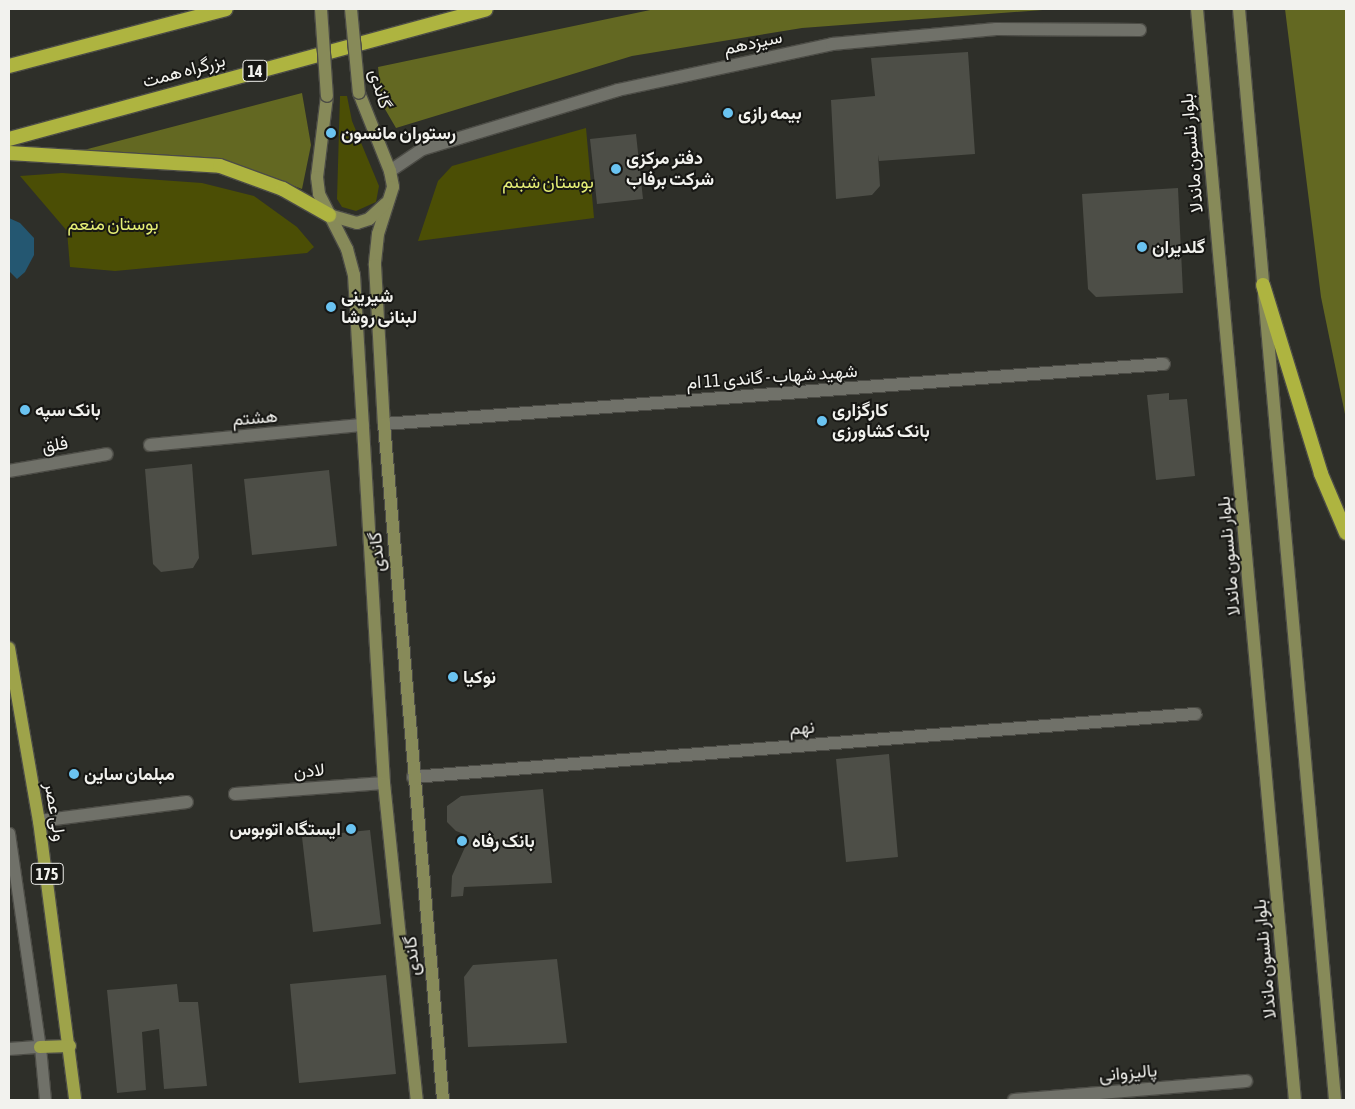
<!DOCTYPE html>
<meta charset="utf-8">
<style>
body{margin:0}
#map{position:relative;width:1355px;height:1109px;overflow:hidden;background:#2e2f29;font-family:"Asap Condensed",Vazirmatn,sans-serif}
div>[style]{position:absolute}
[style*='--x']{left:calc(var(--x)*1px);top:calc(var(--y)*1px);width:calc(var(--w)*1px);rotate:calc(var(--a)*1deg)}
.green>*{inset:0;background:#4b4e05}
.forest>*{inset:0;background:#636822}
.water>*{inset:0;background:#245771}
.building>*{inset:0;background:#4d4e47}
.roads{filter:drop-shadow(1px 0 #4c4c46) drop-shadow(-1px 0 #4c4c46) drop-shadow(0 1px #4c4c46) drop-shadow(0 -1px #4c4c46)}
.service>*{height:11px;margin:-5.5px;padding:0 5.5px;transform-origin:5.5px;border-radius:5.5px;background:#707169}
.minor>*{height:12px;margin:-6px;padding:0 6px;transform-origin:6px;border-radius:6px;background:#707169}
.secondary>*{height:12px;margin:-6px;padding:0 6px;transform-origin:6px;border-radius:6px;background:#878a59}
.primary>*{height:12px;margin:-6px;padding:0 6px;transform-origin:6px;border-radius:6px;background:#9ea34a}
.trunk>*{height:14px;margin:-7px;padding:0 7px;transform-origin:7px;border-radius:7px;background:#aeb440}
.bridges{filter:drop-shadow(1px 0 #4c4c46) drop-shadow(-1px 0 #4c4c46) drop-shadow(0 1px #4c4c46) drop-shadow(0 -1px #4c4c46)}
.secondary-bridge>*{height:12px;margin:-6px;padding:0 6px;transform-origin:6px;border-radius:6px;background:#878a59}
.dots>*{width:14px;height:14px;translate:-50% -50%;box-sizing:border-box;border:2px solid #171714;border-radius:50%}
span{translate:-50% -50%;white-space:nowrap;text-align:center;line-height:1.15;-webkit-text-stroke:4px #171714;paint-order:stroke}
.shield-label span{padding:1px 4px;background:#171714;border:1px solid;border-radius:4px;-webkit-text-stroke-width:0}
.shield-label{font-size:16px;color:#f2f2ee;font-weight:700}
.street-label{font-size:18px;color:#f2f2ee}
.poi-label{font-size:18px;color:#f2f2ee;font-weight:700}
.left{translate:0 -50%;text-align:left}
.right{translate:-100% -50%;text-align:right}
.park-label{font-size:18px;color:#e4ed75}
.frame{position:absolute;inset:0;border:10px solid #f2f2ee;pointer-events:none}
</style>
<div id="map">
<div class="green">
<i style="clip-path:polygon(340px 96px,347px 96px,352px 121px,379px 186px,376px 202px,356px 211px,342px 207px,337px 199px)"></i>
<i style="clip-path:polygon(586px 128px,594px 218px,418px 241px,438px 181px,452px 166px)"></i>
<i style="clip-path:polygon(62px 173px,202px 183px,254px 196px,297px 227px,314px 247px,307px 253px,115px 271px,70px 267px,67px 231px,20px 176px)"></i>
</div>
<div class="forest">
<i style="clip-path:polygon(655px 9px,1056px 9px,802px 28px,632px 56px,396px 128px,382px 104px,378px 67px)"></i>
<i style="clip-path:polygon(1285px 9px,1346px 9px,1346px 419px,1321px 297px)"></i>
<i style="clip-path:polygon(302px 93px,311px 145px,302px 189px,221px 159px,80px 151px)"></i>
</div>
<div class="water">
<i style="clip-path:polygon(9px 218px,20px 223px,34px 238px,34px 255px,25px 272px,17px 279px,9px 271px)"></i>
</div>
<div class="building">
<i style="clip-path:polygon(968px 52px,975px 154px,879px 161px,878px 155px,880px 186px,872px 195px,836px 199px,831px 100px,875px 96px,871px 58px)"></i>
<i style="clip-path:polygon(636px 134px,643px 199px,597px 204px,590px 139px)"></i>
<i style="clip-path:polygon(1178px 188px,1183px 293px,1096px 297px,1088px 289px,1082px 194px)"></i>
<i style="clip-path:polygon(1169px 393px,1169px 400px,1187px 399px,1195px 476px,1156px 480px,1147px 395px)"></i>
<i style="clip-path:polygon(192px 464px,199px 558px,193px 568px,161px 572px,153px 564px,145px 469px)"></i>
<i style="clip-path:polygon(329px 470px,337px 546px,252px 555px,244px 479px)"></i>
<i style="clip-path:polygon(889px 754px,898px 857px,846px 862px,836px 759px)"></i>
<i style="clip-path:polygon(543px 789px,552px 883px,464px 887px,463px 896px,451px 897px,452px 876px,466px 845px,467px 835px,456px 831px,447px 822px,447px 806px,461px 796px)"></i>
<i style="clip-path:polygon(370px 830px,381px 924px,313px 932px,302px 837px)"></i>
<i style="clip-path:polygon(557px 959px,567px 1043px,468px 1047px,464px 977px,473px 965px)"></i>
<i style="clip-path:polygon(386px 975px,396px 1074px,299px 1083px,290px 984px)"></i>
<i style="clip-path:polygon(177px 984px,179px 1002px,198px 1002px,207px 1086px,164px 1089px,159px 1029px,142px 1032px,146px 1090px,117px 1093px,107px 990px)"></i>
</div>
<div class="roads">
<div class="service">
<i style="--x:9;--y:833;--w:216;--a:81.8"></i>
<i style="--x:40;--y:1047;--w:53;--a:84.6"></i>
</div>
<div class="minor">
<i style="--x:390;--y:171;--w:40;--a:-34"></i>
<i style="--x:423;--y:149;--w:204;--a:-16.8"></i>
<i style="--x:618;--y:90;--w:219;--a:-12.1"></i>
<i style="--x:832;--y:44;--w:165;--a:-5.2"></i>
<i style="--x:996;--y:29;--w:144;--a:0.4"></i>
<i style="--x:384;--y:424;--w:782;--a:-4.4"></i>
<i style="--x:150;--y:445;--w:214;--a:-5.4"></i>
<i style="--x:9;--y:471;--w:99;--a:-9.8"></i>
<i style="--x:413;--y:777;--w:785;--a:-4.61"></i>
<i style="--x:235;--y:794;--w:149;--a:-4.2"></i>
<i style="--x:39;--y:821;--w:149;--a:-7.3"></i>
<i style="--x:9;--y:1049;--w:31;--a:-4"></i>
<i style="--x:1014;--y:1100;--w:233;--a:-4.7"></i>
</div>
<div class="secondary">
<i style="--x:1197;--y:9;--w:1095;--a:84.87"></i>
<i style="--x:1239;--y:9;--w:1095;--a:84.97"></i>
<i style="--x:359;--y:93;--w:84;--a:68.3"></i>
<i style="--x:390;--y:171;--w:16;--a:79"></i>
<i style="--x:393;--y:187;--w:49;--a:107.7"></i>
<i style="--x:378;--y:234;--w:31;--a:96"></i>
<i style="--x:375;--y:265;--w:159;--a:86.8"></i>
<i style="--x:384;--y:424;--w:679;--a:85.01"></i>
<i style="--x:327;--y:96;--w:82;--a:97"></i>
<i style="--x:317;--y:177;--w:17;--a:83"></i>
<i style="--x:319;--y:194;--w:62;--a:63"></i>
<i style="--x:347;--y:249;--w:27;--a:75"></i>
<i style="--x:354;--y:275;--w:509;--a:86.62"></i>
<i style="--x:384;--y:783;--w:319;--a:84.1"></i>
<i style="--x:329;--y:215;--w:29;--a:16"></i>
<i style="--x:357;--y:223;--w:13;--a:-18"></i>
<i style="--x:369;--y:219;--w:23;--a:-43"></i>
</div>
<div class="primary">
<i style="--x:9;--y:648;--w:176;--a:80.2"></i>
<i style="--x:39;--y:821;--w:281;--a:82.6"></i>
<i style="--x:40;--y:1047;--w:30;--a:-2"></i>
</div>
<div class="trunk">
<i style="--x:9;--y:66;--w:224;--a:-14.7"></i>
<i style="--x:9;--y:139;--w:494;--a:-15.2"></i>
<i style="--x:9;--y:153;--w:211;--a:3.5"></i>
<i style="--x:220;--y:166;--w:67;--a:20.1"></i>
<i style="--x:283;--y:189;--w:53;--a:29.5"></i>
<i style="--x:1263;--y:285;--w:198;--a:72.9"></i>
<i style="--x:1321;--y:474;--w:64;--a:67"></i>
</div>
</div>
<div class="bridges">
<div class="secondary-bridge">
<i style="--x:321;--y:9;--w:87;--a:86.1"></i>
<i style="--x:351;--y:9;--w:84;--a:84.6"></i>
</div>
</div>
<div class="dots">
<i style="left:728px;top:113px;background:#6ac3f1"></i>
<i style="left:331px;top:133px;background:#6ac3f1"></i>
<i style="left:616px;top:169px;background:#6ac3f1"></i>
<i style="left:1142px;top:247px;background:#6ac3f1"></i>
<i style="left:331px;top:307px;background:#6ac3f1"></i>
<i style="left:25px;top:410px;background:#6ac3f1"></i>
<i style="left:822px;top:421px;background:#6ac3f1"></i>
<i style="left:453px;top:677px;background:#6ac3f1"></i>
<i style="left:74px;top:774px;background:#6ac3f1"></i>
<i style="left:351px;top:829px;background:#6ac3f1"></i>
<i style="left:462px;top:841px;background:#6ac3f1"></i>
</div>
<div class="shield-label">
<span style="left:255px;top:71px">14</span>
<span style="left:47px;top:874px">175</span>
</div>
<div class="street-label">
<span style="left:753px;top:43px;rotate:-12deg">سیزدهم</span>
<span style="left:184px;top:71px;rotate:-15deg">بزرگراه همت</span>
<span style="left:380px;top:89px;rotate:74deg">گاندی</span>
<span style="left:1192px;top:153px;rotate:-95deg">بلوار نلسون ماندلا</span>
<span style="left:772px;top:377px;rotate:-4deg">شهید شهاب - گاندی 11 ام</span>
<span style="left:255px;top:418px;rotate:-5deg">هشتم</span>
<span style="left:55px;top:445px;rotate:-10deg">فلق</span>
<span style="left:377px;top:552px;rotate:-95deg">گاندی</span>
<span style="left:1229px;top:556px;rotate:-95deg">بلوار نلسون ماندلا</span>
<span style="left:802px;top:728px;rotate:-5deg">نهم</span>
<span style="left:309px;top:771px;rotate:-4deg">لادن</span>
<span style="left:55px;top:812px;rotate:81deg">ولی عصر</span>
<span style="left:412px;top:956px;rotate:-95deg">گاندی</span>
<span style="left:1265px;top:959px;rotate:-95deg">بلوار نلسون ماندلا</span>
<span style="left:1128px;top:1073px;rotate:-5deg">پالیزوانی</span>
</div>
<div class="poi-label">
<span class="left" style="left:738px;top:113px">بیمه رازی</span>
<span class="left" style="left:341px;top:133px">رستوران مانسون</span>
<span class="left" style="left:626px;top:169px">دفتر مرکزی<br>شرکت برفاب</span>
<span class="left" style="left:1152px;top:247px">گلدیران</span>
<span class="left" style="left:341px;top:307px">شیرینی<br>لبنانی روشا</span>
<span class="left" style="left:35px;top:410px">بانک سپه</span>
<span class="left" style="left:832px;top:421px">کارگزاری<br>بانک کشاورزی</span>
<span class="left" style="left:463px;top:677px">نوکیا</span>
<span class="left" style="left:84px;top:774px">مبلمان ساین</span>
<span class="right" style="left:341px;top:829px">ایستگاه اتوبوس</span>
<span class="left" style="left:472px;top:841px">بانک رفاه</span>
</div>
<div class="park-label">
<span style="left:548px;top:182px">بوستان شبنم</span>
<span style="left:113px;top:224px">بوستان منعم</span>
</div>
<div class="frame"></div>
</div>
